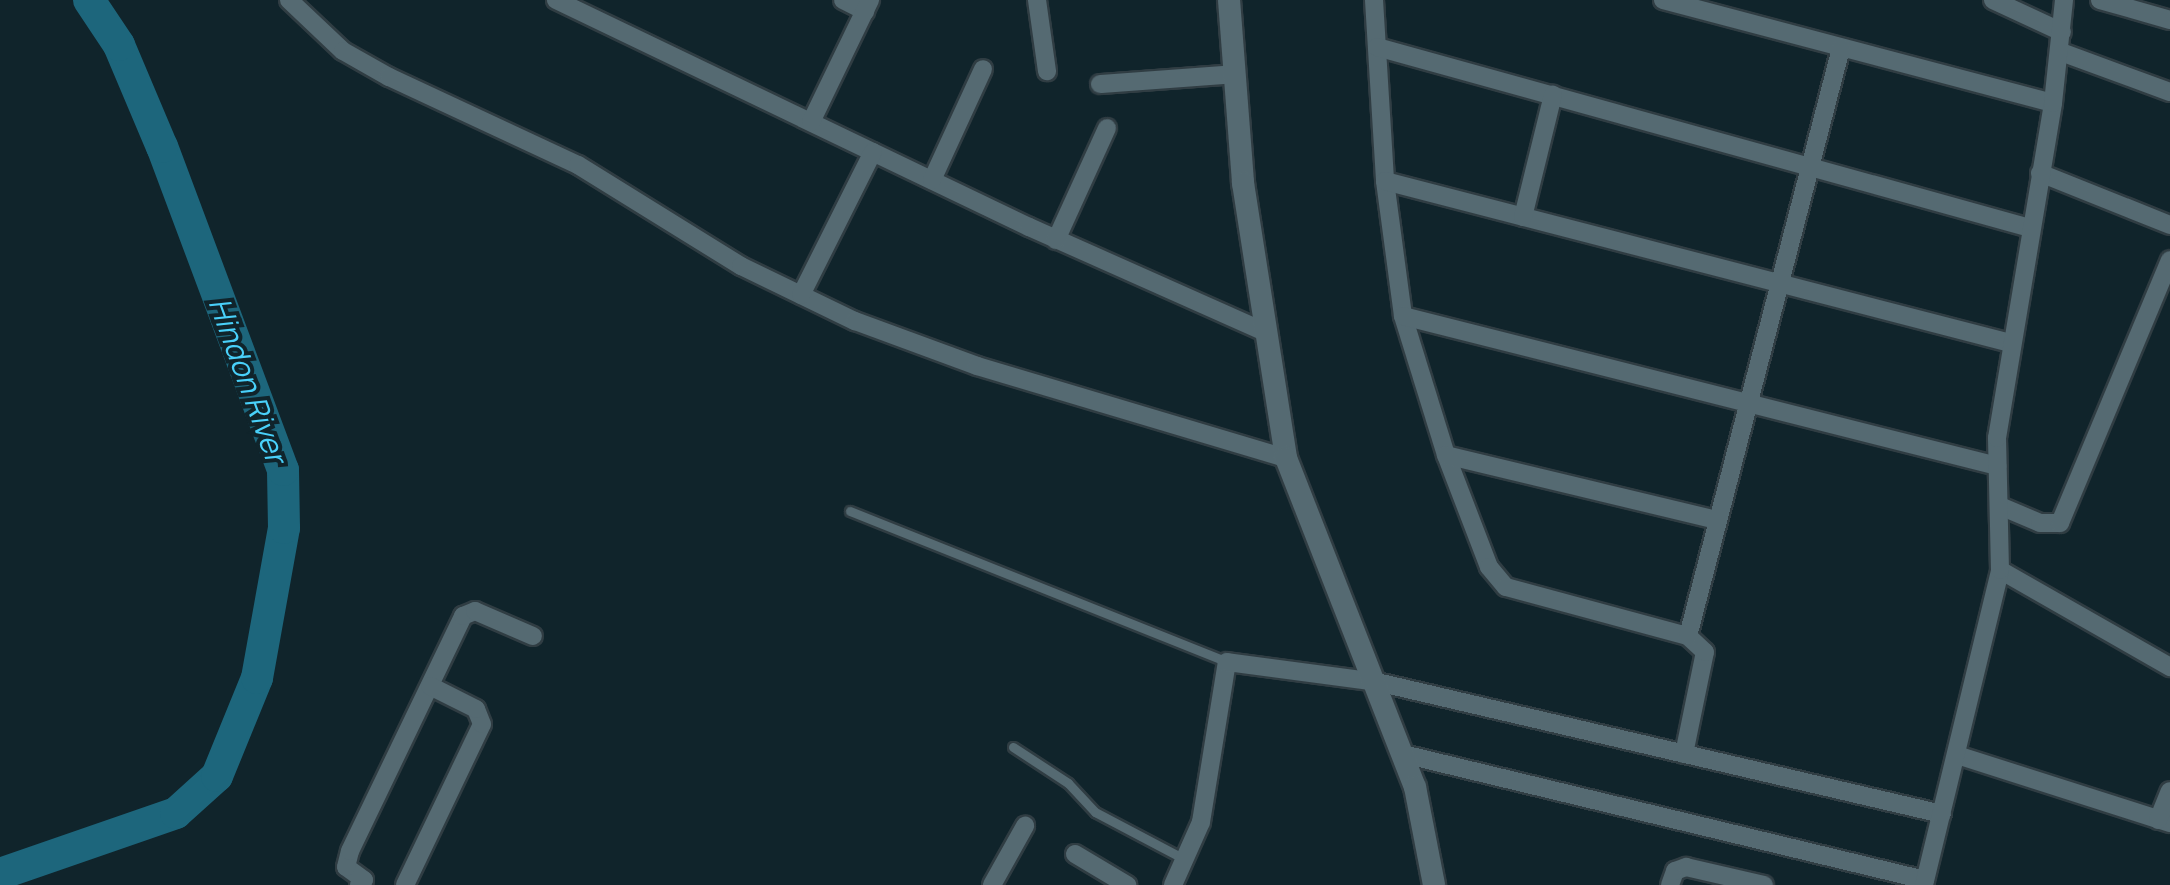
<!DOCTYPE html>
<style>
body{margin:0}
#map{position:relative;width:2170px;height:885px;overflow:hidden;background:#10242b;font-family:Manrope,sans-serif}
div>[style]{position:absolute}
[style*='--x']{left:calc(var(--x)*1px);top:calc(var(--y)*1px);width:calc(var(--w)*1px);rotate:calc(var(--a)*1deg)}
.river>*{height:32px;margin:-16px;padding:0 16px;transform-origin:16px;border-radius:16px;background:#1d667c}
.roads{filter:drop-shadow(2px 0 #303d43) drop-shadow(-2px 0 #303d43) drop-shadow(0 2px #303d43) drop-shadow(0 -2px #303d43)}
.service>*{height:9px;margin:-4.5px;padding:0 4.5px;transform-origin:4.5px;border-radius:4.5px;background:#556a72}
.minor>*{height:18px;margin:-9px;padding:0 9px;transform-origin:9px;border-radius:9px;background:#556a72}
.tertiary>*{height:22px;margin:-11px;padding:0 11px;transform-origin:11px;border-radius:11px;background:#556a72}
span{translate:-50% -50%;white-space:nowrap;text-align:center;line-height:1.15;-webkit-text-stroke:8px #10242b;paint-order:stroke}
.water-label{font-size:30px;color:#49d0f9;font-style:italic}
</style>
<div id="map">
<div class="river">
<i style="--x:0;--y:874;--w:186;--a:-19.1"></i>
<i style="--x:176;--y:813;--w:55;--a:-42.1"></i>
<i style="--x:217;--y:776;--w:106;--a:-67.8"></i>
<i style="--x:257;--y:678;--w:152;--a:-79.8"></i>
<i style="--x:284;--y:528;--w:58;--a:-91"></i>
<i style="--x:283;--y:470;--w:345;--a:-110.5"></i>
<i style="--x:162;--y:147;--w:111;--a:-112.9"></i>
<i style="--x:119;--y:45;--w:54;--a:-123.7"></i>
</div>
<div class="roads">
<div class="service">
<i style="--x:850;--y:511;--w:406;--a:21.8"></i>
<i style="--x:1013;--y:747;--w:66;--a:33.2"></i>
<i style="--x:1068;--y:783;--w:40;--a:47"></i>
<i style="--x:1095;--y:812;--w:103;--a:27.8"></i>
</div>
<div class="minor">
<i style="--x:289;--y:0;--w:74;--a:43.4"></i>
<i style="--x:343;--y:51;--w:53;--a:29.5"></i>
<i style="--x:389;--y:77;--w:208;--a:25"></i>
<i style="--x:578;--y:165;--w:192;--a:31.8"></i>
<i style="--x:741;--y:266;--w:127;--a:25.8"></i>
<i style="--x:855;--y:321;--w:130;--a:20.2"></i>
<i style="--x:977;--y:366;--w:322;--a:16.6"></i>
<i style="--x:556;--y:0;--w:525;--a:25.64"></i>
<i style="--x:1029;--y:227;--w:261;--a:24"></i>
<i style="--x:843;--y:0;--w:25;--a:27"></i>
<i style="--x:1037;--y:0;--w:72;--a:82"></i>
<i style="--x:1374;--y:0;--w:181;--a:86.5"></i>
<i style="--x:1385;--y:181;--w:136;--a:82.4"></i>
<i style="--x:1403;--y:316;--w:145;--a:72.8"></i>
<i style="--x:1446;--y:455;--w:120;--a:69"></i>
<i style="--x:1489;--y:567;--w:26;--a:50"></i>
<i style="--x:1506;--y:587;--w:188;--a:15.1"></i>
<i style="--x:1663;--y:0;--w:403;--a:14.8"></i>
<i style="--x:1993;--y:0;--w:76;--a:24.9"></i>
<i style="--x:2100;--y:0;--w:73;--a:15.9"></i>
<i style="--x:1377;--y:47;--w:678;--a:15.49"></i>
<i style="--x:2061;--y:52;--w:116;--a:20.2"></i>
<i style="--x:1100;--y:84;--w:135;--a:-4.2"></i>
<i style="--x:811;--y:122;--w:136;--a:-64.2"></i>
<i style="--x:2040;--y:173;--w:140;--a:21.8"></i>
<i style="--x:932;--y:180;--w:122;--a:-65.3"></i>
<i style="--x:1385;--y:181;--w:646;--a:14.53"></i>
<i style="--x:1523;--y:217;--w:126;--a:-76.2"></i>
<i style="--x:1056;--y:240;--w:123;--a:-65.5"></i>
<i style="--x:801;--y:295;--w:160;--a:-63.3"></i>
<i style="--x:1403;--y:316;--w:613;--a:14.17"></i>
<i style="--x:1446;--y:455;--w:279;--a:13.5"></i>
<i style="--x:2000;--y:506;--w:43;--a:23"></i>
<i style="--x:2040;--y:523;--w:20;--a:0"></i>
<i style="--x:2060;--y:523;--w:285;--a:-67.3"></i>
<i style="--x:2000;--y:570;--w:196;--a:29.7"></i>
<i style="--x:1403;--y:754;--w:537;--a:13.57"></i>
<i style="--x:1684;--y:754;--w:104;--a:-78.4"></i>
<i style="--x:1705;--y:652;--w:23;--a:-137"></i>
<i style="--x:1688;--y:636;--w:608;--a:-75.41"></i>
<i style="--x:1957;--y:755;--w:224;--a:17.7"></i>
<i style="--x:2158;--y:820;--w:31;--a:-68"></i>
<i style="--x:1075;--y:854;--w:61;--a:30.8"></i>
<i style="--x:359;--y:885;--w:7;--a:-45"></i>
<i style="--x:364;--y:880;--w:22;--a:-144"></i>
<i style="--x:346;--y:867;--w:16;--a:-76"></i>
<i style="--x:350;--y:851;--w:261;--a:-64.3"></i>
<i style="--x:463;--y:616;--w:13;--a:-23"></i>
<i style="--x:475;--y:611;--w:63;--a:23.3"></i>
<i style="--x:405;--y:885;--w:178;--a:-64.4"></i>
<i style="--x:482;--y:724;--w:16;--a:-112"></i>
<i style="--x:476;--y:709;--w:51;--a:-153.4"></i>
<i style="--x:992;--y:885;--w:68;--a:-60.8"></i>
<i style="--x:1173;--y:885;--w:69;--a:-66"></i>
<i style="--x:1201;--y:822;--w:162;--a:-80.8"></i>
<i style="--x:1227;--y:662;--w:151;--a:7.6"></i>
<i style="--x:1377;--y:682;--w:580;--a:13.15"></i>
<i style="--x:1670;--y:885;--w:15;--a:-70"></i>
<i style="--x:1675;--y:871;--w:12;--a:-20"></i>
<i style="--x:1686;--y:867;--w:80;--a:13"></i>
<i style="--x:1924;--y:885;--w:324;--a:-76.4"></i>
<i style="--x:2000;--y:570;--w:132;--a:-91.3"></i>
<i style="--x:1997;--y:438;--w:340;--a:-80.5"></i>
<i style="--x:2053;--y:103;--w:104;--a:-83.9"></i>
</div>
<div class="tertiary">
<i style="--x:1229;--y:0;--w:184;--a:85.6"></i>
<i style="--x:1243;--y:183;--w:278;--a:81.1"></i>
<i style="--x:1286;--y:458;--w:353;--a:68.6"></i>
<i style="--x:1415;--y:787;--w:100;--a:79"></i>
</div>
</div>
<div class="water-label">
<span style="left:248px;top:380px;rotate:70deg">Hindon River</span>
</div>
</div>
